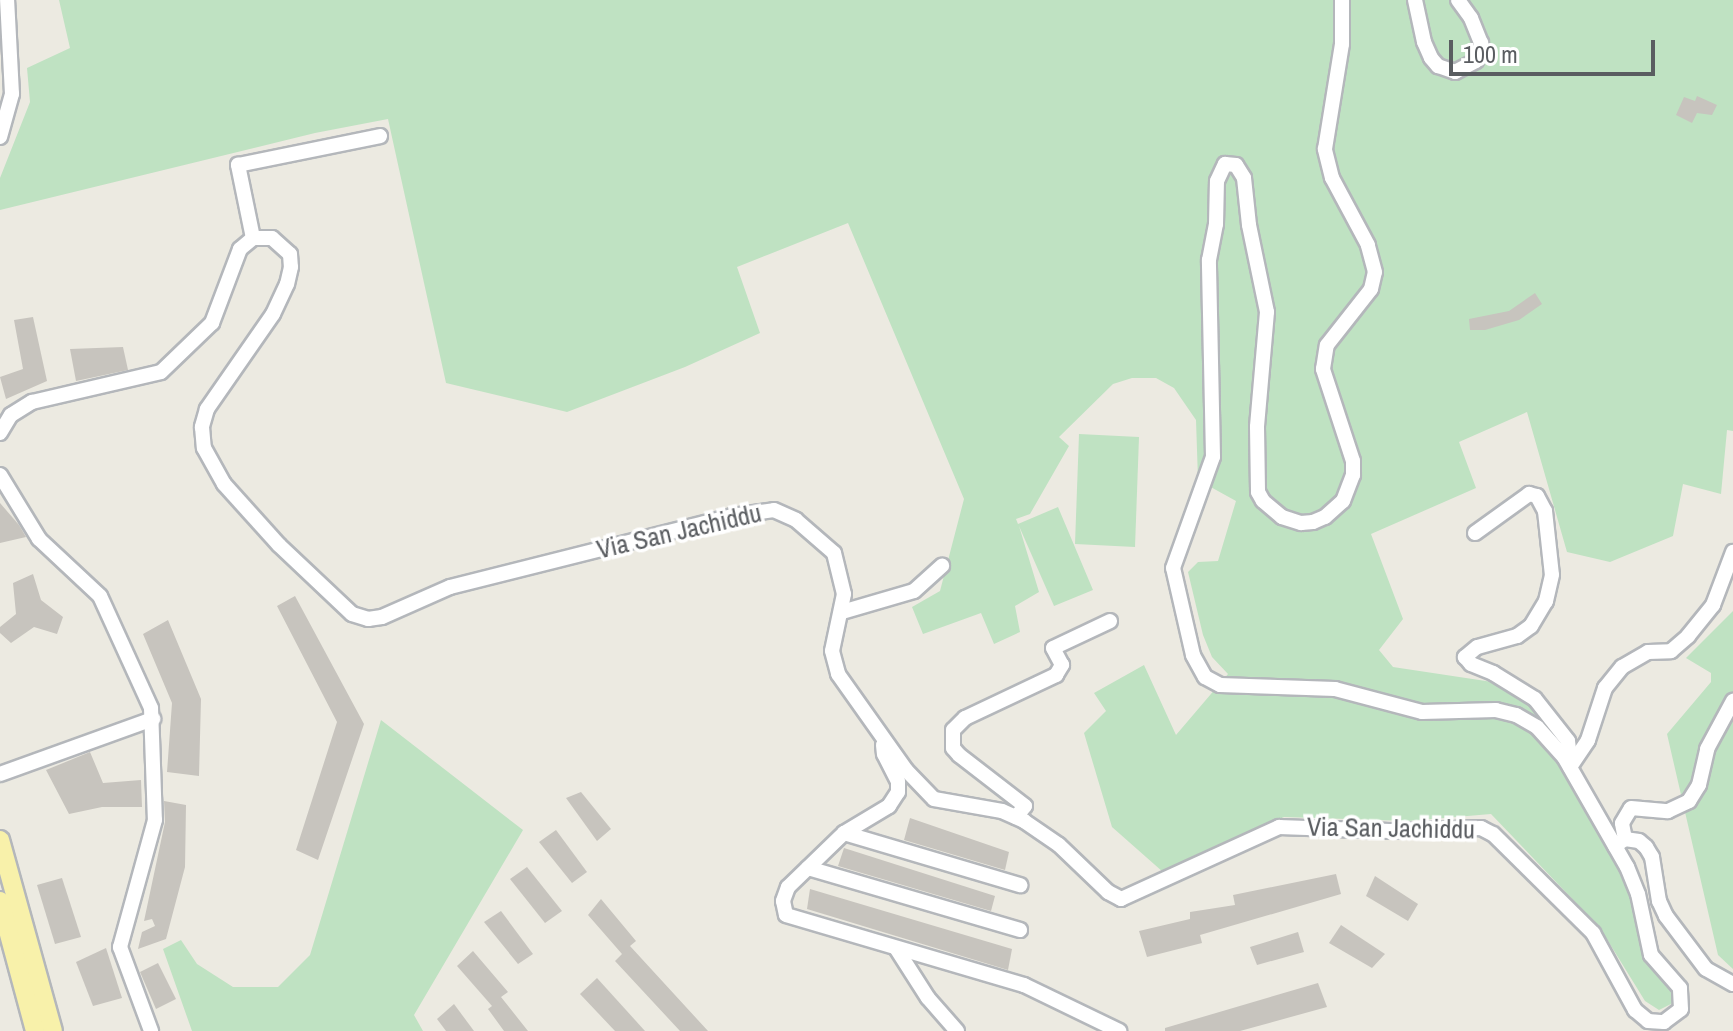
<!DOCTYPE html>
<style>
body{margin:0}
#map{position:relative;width:1733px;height:1031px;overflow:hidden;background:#eceae1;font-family:"Archivo Narrow",sans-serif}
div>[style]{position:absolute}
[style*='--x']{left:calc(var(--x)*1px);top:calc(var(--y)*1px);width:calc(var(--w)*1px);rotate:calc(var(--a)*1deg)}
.green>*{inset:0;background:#bfe2c2}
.building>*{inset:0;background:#c7c4be}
.roads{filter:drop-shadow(2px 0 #b4b7bb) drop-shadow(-2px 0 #b4b7bb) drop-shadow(0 2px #b4b7bb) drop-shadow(0 -2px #b4b7bb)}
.minor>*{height:14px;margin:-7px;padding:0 7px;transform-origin:7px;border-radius:7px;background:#fff}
.major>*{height:18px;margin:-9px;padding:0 9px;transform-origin:9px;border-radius:9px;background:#f8f1aa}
span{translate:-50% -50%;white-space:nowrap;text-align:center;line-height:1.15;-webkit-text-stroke:7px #fff;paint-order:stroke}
.street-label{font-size:26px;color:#5a5d61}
.scale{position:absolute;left:1449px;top:40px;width:206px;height:36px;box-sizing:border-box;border:4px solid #5a5d61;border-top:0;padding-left:10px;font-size:24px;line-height:28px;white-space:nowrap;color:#5a5d61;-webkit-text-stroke:6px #fff;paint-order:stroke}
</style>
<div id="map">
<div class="green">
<i style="clip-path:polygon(59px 0,1733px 0,1733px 431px,1727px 430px,1721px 494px,1683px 484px,1673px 536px,1610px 562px,1567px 552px,1527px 412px,1459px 442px,1476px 488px,1371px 534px,1403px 619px,1379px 650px,1393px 667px,1499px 683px,1515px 690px,1535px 709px,1566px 747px,1626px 879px,1642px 951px,1676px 992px,1675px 1002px,1659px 1010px,1645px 1001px,1600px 928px,1491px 814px,1408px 821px,1284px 817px,1163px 872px,1112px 827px,1084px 733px,1106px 711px,1094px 693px,1144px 665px,1176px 735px,1228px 674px,1212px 657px,1203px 635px,1188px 572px,1198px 562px,1218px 561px,1236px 501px,1198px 480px,1196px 420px,1174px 388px,1156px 378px,1132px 378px,1113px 384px,1059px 437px,1069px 446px,1030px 514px,1016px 519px,1018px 524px,1058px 507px,1093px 590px,1054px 606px,1019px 526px,1039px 592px,1015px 606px,1020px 632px,994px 644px,981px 613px,923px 634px,912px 607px,940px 591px,964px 499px,848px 223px,737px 267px,760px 333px,685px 367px,567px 412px,446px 383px,388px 119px,315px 133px,0 210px,0 178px,30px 102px,27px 68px,70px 48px)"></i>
<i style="clip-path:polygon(1079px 434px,1139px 437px,1135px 547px,1075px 544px)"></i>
<i style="clip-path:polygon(1733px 611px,1733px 969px,1718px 955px,1667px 734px,1711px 682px,1711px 673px,1686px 658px)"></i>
<i style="clip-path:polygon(381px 720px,523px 830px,414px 1015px,423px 1031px,192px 1031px,163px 949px,181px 940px,197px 964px,233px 987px,278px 987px,310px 955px)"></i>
</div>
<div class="building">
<i style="clip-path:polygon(1697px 96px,1717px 105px,1712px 115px,1697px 113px,1692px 123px,1676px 115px,1684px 97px,1695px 101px)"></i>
<i style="clip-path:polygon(1535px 293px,1542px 304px,1519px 320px,1485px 330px,1470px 330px,1469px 319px,1509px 311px)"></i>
<i style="clip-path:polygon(33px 317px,47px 381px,6px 399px,0 377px,23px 369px,14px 320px)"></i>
<i style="clip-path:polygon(123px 347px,128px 370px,76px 381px,70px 349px)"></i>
<i style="clip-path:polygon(0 503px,19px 525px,26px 537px,0 543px)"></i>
<i style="clip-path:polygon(33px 574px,41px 600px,63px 617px,57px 634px,34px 627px,11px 643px,0 633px,0 627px,16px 614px,13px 583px)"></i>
<i style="clip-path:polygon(295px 596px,364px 724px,318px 860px,296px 850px,337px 722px,277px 606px)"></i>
<i style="clip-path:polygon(168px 620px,201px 699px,199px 776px,167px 772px,172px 703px,143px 634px)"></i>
<i style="clip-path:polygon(90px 752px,103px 783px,141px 780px,142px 807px,102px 807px,69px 814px,46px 770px)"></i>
<i style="clip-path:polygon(581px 792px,611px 829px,597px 841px,566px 798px)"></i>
<i style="clip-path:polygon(164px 801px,186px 805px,185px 867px,166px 939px,138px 949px,142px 932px,155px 926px,152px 919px,144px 921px,165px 822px)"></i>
<i style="clip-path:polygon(910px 818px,1009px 852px,1005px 870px,904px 840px)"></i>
<i style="clip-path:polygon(556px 830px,587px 872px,572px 883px,539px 842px)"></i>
<i style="clip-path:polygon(844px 848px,995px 896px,991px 911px,838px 866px)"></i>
<i style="clip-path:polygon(527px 867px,562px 911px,545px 923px,510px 879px)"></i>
<i style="clip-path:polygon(1336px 874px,1341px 894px,1200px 935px,1202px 943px,1147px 957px,1139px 931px,1190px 919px,1190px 912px,1235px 905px,1233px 895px)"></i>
<i style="clip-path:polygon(1375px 876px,1418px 904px,1408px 921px,1366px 896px)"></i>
<i style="clip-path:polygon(62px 878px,81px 937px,55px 944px,37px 885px)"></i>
<i style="clip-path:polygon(810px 889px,1012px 949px,1008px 970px,807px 909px)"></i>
<i style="clip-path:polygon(601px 899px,636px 941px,630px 946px,708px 1031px,680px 1031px,615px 961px,622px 954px,588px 915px)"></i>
<i style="clip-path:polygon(501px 911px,533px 954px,518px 964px,484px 922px)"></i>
<i style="clip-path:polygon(1341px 925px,1385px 954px,1372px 968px,1329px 943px)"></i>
<i style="clip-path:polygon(1298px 932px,1304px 952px,1257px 965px,1250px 947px)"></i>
<i style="clip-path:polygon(106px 948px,122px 998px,93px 1006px,76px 962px)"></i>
<i style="clip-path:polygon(473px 951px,508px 992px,501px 997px,528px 1031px,504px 1031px,488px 1009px,492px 1006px,457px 966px)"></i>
<i style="clip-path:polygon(158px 963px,176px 999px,156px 1009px,140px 972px)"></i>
<i style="clip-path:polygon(597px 978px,645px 1031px,615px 1031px,580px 994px)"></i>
<i style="clip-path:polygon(1318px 983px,1327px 1007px,1240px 1031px,1165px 1031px,1165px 1028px)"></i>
<i style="clip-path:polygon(454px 1004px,474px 1031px,446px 1031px,437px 1019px)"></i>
</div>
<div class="roads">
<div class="minor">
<i style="--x:1415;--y:0;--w:43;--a:77.9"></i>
<i style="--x:1424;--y:42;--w:17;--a:66"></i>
<i style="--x:1431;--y:58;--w:11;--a:49"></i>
<i style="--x:1438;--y:66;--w:18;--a:19"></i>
<i style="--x:1455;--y:72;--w:24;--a:-28"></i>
<i style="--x:1476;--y:61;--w:19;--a:-74"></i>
<i style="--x:1481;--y:43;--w:27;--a:-112"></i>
<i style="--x:1471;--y:18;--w:22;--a:-126"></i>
<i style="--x:0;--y:137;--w:45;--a:-74.4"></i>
<i style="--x:12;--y:94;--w:94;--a:-93"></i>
<i style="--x:253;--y:238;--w:75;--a:-101.6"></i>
<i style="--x:238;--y:165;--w:145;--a:-11.5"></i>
<i style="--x:0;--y:433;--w:21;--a:-59"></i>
<i style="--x:11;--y:415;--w:25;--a:-32"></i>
<i style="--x:32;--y:402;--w:132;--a:-13.1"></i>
<i style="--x:161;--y:372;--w:71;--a:-43.9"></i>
<i style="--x:212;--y:323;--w:79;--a:-69.3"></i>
<i style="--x:240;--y:249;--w:17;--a:-40"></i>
<i style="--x:253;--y:238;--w:19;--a:0"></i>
<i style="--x:272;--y:238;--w:24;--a:42"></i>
<i style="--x:290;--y:254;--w:13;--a:86"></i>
<i style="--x:291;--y:267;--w:17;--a:103"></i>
<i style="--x:287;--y:284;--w:33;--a:115"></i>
<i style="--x:273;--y:314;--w:116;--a:124.8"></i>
<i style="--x:207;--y:409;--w:19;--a:106"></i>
<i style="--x:202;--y:427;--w:21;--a:85"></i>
<i style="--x:204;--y:448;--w:41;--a:60.9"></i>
<i style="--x:224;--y:484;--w:82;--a:48"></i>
<i style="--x:279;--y:545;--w:100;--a:43.4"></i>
<i style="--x:352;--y:614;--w:17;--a:17"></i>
<i style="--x:368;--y:619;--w:14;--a:-8"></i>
<i style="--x:382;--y:617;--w:74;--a:-23.8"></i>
<i style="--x:450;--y:587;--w:291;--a:-14.1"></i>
<i style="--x:732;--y:516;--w:42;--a:-8.1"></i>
<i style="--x:774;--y:510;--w:24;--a:24"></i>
<i style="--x:796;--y:520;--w:50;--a:41"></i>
<i style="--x:834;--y:553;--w:42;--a:76.3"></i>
<i style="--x:844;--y:594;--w:58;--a:101.9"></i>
<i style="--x:832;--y:651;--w:24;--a:75"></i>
<i style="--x:838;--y:674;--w:118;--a:54.7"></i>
<i style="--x:906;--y:770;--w:40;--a:46"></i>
<i style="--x:934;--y:799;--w:69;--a:10"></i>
<i style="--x:1002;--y:811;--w:24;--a:24"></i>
<i style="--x:1024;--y:821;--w:42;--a:34.4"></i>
<i style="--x:1059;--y:845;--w:68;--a:43.8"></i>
<i style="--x:1108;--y:892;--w:15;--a:28"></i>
<i style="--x:1121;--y:899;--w:174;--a:-24.5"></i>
<i style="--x:1279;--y:827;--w:111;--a:2.1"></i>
<i style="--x:1390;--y:831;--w:91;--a:-1.9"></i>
<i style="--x:1481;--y:828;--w:13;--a:27"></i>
<i style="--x:1493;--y:834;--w:141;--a:44.7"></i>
<i style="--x:1593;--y:933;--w:88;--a:61.4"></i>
<i style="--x:1635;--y:1010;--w:17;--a:40"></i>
<i style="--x:1648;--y:1021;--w:16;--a:4"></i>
<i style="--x:1664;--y:1022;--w:21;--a:-37"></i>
<i style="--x:1681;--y:1009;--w:21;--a:-93"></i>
<i style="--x:1680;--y:988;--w:44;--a:-131.3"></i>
<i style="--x:1651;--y:955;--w:62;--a:-102"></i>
<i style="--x:1638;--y:894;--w:29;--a:-112"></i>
<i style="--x:1627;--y:867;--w:127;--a:-119.8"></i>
<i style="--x:1564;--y:757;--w:40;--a:-132"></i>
<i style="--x:1537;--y:727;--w:24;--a:-150"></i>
<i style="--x:1516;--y:715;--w:21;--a:-166"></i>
<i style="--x:1496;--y:710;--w:74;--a:178.5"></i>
<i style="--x:1422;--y:712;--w:90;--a:-165.2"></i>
<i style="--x:1335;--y:689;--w:115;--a:-178"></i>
<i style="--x:1220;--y:685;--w:17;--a:-152"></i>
<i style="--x:1205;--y:677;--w:25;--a:-119"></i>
<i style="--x:1193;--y:655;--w:89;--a:-102.9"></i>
<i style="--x:1173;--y:568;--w:118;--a:-70.2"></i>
<i style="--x:1213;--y:457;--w:197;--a:-91.2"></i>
<i style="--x:1209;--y:260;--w:37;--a:-79"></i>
<i style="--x:1216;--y:224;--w:43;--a:-88.7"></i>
<i style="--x:1217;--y:181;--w:19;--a:-65"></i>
<i style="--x:1225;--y:164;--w:11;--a:5"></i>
<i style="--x:1236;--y:165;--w:15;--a:58"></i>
<i style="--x:1244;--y:178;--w:47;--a:83.9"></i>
<i style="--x:1249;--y:225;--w:89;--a:78.3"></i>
<i style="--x:1267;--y:312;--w:115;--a:95"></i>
<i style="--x:1257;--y:427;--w:65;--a:89.1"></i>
<i style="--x:1258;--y:492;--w:10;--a:61"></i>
<i style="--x:1263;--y:501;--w:25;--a:40"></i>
<i style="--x:1282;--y:517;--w:20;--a:18"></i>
<i style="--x:1301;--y:523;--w:12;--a:-5"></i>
<i style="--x:1313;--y:522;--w:13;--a:-23"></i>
<i style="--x:1325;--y:517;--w:24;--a:-42"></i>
<i style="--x:1343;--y:501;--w:28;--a:-69"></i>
<i style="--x:1353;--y:475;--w:14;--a:-90"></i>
<i style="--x:1353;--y:461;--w:97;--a:-108.1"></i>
<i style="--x:1323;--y:369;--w:24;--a:-81"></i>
<i style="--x:1327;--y:345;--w:71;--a:-51.8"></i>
<i style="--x:1371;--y:289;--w:17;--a:-77"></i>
<i style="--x:1375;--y:272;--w:28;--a:-105"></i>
<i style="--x:1368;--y:245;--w:76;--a:-118.2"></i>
<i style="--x:1332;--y:178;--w:30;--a:-104"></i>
<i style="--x:1325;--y:149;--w:106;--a:-80.8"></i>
<i style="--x:1342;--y:44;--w:44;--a:-90"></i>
<i style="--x:0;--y:475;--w:75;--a:58.6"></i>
<i style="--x:39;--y:539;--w:83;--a:43.1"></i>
<i style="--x:100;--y:596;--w:123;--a:65.5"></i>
<i style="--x:151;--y:708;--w:112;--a:88"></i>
<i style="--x:155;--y:820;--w:132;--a:105.4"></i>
<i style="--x:120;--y:947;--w:90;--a:69.7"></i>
<i style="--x:1475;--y:533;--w:67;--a:-35.8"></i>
<i style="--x:1529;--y:494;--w:8;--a:14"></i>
<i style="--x:1537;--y:496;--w:17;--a:62"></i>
<i style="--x:1545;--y:511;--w:64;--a:83.8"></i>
<i style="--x:1552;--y:575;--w:27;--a:103"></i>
<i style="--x:1546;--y:601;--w:29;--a:121"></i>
<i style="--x:1531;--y:626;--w:17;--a:144"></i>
<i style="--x:1517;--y:636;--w:41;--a:164.6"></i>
<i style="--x:1477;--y:647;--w:16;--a:140"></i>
<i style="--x:1465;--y:657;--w:9;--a:49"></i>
<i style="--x:1471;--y:664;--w:24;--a:22"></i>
<i style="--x:1493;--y:673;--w:49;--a:31.8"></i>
<i style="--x:1535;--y:699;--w:53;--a:51.8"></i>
<i style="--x:1568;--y:741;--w:24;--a:83"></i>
<i style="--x:842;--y:612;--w:75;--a:-16.3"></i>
<i style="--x:914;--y:591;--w:38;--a:-42"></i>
<i style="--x:883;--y:745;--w:9;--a:84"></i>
<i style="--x:884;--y:754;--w:30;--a:63"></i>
<i style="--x:898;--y:781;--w:11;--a:90"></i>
<i style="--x:898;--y:792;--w:17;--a:123"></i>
<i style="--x:889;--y:806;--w:52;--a:149"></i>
<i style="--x:844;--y:833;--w:78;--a:136"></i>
<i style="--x:788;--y:887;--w:15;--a:110"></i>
<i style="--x:783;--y:901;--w:14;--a:78"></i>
<i style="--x:786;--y:915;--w:248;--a:16.4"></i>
<i style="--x:1024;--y:985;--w:106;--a:25.8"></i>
<i style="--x:1570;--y:767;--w:32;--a:-56"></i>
<i style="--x:1588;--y:740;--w:55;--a:-71.9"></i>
<i style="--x:1605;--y:688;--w:27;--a:-51"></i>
<i style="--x:1622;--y:667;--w:30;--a:-30"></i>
<i style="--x:1648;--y:652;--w:23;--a:-2"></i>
<i style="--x:1671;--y:651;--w:23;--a:-41"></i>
<i style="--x:1688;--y:636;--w:40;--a:-51"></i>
<i style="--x:1713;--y:605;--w:57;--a:-69.3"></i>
<i style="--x:0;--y:774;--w:163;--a:-19.8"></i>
<i style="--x:1016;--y:817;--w:14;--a:-51"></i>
<i style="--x:1025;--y:806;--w:83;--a:-142.3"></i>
<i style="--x:959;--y:755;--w:9;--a:-131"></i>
<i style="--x:953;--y:748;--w:18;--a:-90"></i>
<i style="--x:953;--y:730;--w:17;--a:-45"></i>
<i style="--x:965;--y:718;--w:101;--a:-25.3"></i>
<i style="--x:1056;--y:675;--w:12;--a:-59"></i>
<i style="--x:1062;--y:665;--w:19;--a:-118"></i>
<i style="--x:1053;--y:648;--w:63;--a:-25.3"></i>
<i style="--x:844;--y:833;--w:184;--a:16.5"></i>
<i style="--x:1625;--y:839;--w:16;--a:-101"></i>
<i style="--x:1622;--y:823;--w:17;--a:-59"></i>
<i style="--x:1631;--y:808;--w:37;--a:5"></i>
<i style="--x:1668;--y:811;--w:23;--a:-25"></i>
<i style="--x:1689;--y:801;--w:19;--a:-58"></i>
<i style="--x:1699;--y:785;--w:37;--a:-77"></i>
<i style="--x:1707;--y:749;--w:55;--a:-61.6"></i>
<i style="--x:1615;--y:846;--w:12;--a:-35"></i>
<i style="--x:1625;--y:839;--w:14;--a:8"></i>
<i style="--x:1639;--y:841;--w:9;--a:41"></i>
<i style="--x:1646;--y:847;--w:12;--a:59"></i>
<i style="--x:1652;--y:857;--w:45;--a:81"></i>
<i style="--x:1659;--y:901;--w:17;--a:65"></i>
<i style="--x:1666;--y:916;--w:66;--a:53"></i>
<i style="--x:1706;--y:969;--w:31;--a:29"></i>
<i style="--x:808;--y:868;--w:221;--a:16.3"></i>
<i style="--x:896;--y:948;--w:59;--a:57.4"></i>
<i style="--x:928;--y:998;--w:44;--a:48.7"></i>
</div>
<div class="major">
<i style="--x:0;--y:840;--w:198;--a:74.5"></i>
<i style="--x:0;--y:901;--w:135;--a:74.9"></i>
</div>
</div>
<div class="street-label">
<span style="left:679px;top:531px;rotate:-13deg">Via San Jachiddu</span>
<span style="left:1391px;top:828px;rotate:1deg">Via San Jachiddu</span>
</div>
<div class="scale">100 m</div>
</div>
